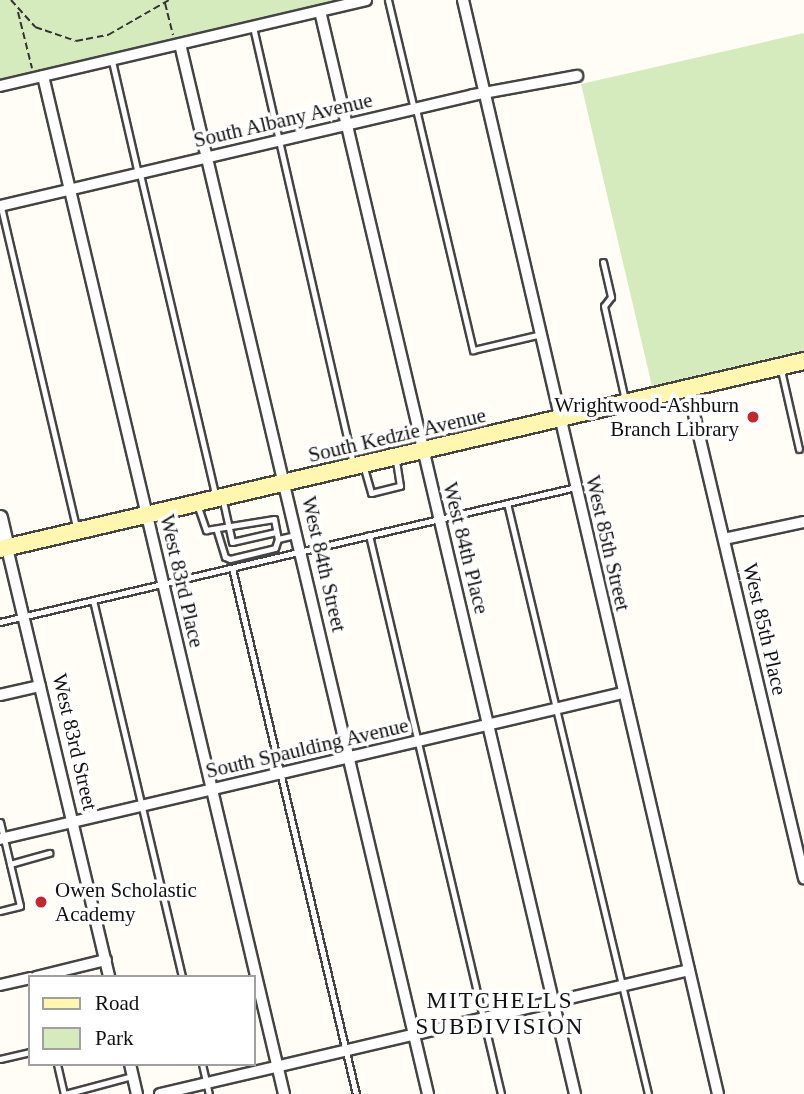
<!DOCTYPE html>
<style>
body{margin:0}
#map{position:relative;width:804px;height:1094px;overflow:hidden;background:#fffdf5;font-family:"Times New Roman",serif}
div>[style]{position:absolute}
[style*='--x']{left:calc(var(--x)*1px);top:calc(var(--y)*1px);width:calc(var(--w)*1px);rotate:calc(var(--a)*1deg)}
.green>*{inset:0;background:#d5ebbd}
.path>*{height:2px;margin-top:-1px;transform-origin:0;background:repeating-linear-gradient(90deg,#333 0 7px,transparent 0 10.5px)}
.roads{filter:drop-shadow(2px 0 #444) drop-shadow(-2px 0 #444) drop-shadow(0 2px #444) drop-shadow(0 -2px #444)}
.service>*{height:5px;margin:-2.5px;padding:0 2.5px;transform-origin:2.5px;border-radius:2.5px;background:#fff}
.minor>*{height:10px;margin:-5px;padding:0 5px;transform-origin:5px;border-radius:5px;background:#fff}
.tertiary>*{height:14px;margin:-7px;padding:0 7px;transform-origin:7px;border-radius:7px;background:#fff}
.secondary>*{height:16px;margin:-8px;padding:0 8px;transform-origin:8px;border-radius:8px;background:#fff6b0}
.dots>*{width:19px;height:19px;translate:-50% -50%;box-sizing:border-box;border:4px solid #fff;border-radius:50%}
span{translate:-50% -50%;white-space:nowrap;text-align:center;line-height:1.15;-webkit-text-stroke:7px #fff;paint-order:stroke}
.street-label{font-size:21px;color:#111}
.poi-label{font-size:21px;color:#111}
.right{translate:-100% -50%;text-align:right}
.left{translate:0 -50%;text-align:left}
.neighbourhood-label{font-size:23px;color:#111;letter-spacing:2px}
.legend{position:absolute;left:28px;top:975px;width:228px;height:91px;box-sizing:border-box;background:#fff;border:2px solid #a0a0a0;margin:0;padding:9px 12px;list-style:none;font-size:21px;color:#111}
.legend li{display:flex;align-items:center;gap:14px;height:35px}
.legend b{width:35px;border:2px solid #a0a0a0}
</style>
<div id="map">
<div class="green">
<i style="clip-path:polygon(0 0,337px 0,0 79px)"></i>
<i style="clip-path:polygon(804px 33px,804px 350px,652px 386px,581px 84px)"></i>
</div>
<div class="path">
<i style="--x:11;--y:0;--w:36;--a:48"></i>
<i style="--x:35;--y:27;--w:43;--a:18.9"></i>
<i style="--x:76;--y:41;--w:33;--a:-11"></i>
<i style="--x:108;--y:35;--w:70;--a:-29.8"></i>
<i style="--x:165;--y:3;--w:33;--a:76"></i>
<i style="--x:18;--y:12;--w:58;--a:76"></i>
</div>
<div class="roads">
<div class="service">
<i style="--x:388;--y:0;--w:112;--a:76.6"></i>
<i style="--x:253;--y:27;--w:448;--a:77.1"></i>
<i style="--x:112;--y:61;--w:116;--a:77"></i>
<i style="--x:416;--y:109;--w:248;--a:76.7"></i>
<i style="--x:473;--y:350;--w:70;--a:-13.2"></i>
<i style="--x:140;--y:174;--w:330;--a:76.8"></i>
<i style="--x:1;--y:207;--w:330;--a:76.8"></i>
<i style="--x:603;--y:262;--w:36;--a:77"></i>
<i style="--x:611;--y:297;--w:11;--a:128"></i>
<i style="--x:604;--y:306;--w:96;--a:77.4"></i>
<i style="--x:781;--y:370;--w:81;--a:77.2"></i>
<i style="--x:364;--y:468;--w:26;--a:74"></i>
<i style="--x:371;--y:493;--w:30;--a:-14"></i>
<i style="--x:400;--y:486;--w:26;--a:-99"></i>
<i style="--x:223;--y:501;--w:42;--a:77.6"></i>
<i style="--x:232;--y:542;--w:45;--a:-12.8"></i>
<i style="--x:507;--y:503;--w:608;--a:76.58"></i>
<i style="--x:197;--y:504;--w:28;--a:71"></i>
<i style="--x:206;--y:530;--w:69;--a:-9.2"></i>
<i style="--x:274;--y:519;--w:20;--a:79"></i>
<i style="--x:278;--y:539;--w:17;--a:-13"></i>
<i style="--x:217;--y:531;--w:27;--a:73"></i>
<i style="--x:225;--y:557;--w:5;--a:22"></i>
<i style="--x:230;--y:559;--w:46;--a:-13.7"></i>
<i style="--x:275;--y:548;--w:9;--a:-72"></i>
<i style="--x:369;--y:535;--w:574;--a:76.71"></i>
<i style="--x:232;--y:568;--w:540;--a:76.74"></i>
<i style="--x:93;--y:600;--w:387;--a:76.7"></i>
<i style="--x:0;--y:622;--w:592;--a:-13.19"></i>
<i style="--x:0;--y:822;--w:86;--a:76.6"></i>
<i style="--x:20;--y:906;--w:21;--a:166"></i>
<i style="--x:10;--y:864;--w:41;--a:-15.8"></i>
<i style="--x:0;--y:1059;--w:31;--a:-13"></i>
<i style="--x:57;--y:1064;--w:31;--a:77"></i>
<i style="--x:202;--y:1064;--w:31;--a:77"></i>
<i style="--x:65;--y:1094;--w:69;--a:-15"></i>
</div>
<div class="minor">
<i style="--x:463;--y:0;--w:1123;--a:76.88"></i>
<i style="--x:320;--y:11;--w:1113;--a:76.75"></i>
<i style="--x:180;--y:44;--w:1079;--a:76.71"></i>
<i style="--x:43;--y:76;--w:1046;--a:76.68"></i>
<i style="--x:0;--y:86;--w:376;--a:-13.2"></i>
<i style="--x:0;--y:206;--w:486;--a:-13.2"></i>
<i style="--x:473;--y:95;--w:106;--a:-10.4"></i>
<i style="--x:688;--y:389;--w:503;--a:76.66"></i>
<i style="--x:724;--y:539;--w:82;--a:-12"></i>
<i style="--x:7;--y:548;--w:441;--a:76.6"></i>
<i style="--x:0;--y:695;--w:41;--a:-12.7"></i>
<i style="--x:0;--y:839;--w:640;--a:-13.19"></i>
<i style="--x:36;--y:977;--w:72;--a:-13.7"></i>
<i style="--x:0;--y:985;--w:31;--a:-13"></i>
<i style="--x:130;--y:1064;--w:31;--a:77"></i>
<i style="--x:160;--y:1094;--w:543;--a:-13.19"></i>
</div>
<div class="tertiary">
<i style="--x:0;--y:518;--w:31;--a:77"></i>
</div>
<div class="secondary">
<i style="--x:0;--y:549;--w:826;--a:-13.16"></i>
</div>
</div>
<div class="dots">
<i style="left:753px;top:417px;background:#c4262e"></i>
<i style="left:41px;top:902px;background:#c4262e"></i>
</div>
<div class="street-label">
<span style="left:283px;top:120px;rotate:-13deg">South Albany Avenue</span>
<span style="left:397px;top:435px;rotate:-13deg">South Kedzie Avenue</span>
<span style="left:608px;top:543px;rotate:77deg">West 85th Street</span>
<span style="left:466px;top:548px;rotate:76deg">West 84th Place</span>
<span style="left:324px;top:564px;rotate:77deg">West 84th Street</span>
<span style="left:182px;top:581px;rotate:77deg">West 83rd Place</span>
<span style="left:765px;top:629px;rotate:77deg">West 85th Place</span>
<span style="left:75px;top:742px;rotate:77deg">West 83rd Street</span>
<span style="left:307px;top:748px;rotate:-13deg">South Spaulding Avenue</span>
</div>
<div class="poi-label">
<span class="right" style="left:739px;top:417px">Wrightwood-Ashburn<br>Branch Library</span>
<span class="left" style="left:55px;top:902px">Owen Scholastic<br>Academy</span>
</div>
<div class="neighbourhood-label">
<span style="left:500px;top:1014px">MITCHELLS<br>SUBDIVISION</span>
</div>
<ul class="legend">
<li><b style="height:9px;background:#fff6b0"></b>Road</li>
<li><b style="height:19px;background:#d5ebbd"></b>Park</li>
</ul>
</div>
